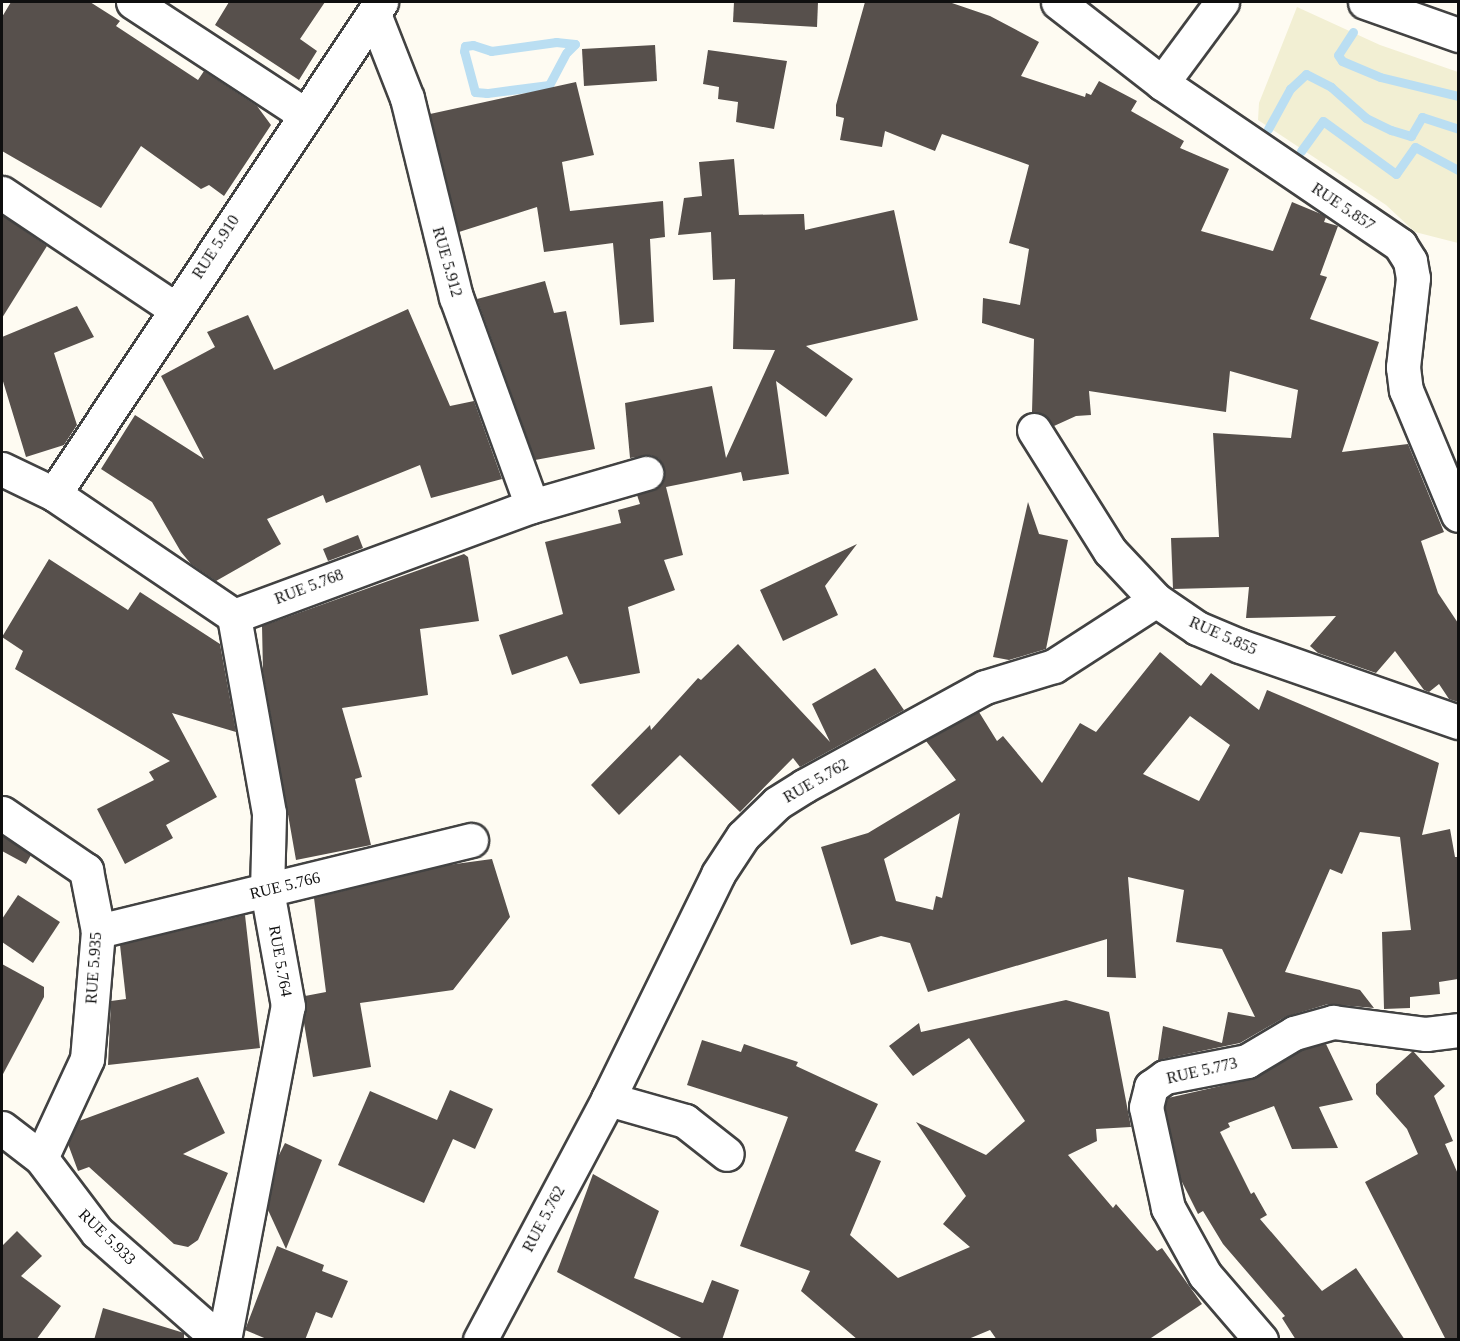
<!DOCTYPE html>
<style>
body{margin:0}
#map{position:relative;width:1460px;height:1341px;overflow:hidden;background:#fefbf2;font-family:Georgia,serif}
div>[style]{position:absolute}
[style*='--x']{left:calc(var(--x)*1px);top:calc(var(--y)*1px);width:calc(var(--w)*1px);rotate:calc(var(--a)*1deg)}
.farmland>*{inset:0;background:#f2efd3}
.stream>*{height:9px;margin:-4.5px;padding:0 4.5px;transform-origin:4.5px;border-radius:4.5px;background:#badef2}
.building>*{inset:0;background:#57504c}
.roads{filter:drop-shadow(2px 0 #424242) drop-shadow(-2px 0 #424242) drop-shadow(0 2px #424242) drop-shadow(0 -2px #424242)}
.minor>*{height:33px;margin:-16.5px;padding:0 16.5px;transform-origin:16.5px;border-radius:16.5px;background:#fff}
span{translate:-50% -50%;white-space:nowrap;text-align:center;line-height:1.15;-webkit-text-stroke:6px #fff;paint-order:stroke}
.street-label{font-size:16px;color:#0f0f0f}
.frame{position:absolute;inset:0;border:3px solid #0f0f0f;pointer-events:none}
</style>
<div id="map">
<div class="farmland">
<i style="clip-path:polygon(1297px 7px,1380px 45px,1458px 72px,1458px 243px,1415px 232px,1386px 205px,1258px 120px,1259px 103px)"></i>
</div>
<div class="stream">
<i style="--x:1353;--y:32;--w:27;--a:123"></i>
<i style="--x:1338;--y:55;--w:7;--a:56"></i>
<i style="--x:1342;--y:61;--w:41;--a:22.8"></i>
<i style="--x:1380;--y:77;--w:80;--a:13.7"></i>
<i style="--x:566;--y:53;--w:36;--a:118"></i>
<i style="--x:549;--y:85;--w:63;--a:172.6"></i>
<i style="--x:487;--y:93;--w:12;--a:-175"></i>
<i style="--x:475;--y:92;--w:42;--a:-105"></i>
<i style="--x:464;--y:51;--w:5;--a:-79"></i>
<i style="--x:465;--y:46;--w:8;--a:-7"></i>
<i style="--x:473;--y:45;--w:19;--a:18"></i>
<i style="--x:491;--y:51;--w:66;--a:-7.9"></i>
<i style="--x:556;--y:42;--w:19;--a:6"></i>
<i style="--x:575;--y:44;--w:11;--a:135"></i>
<i style="--x:1268;--y:129;--w:46;--a:-61.2"></i>
<i style="--x:1290;--y:89;--w:22;--a:-43"></i>
<i style="--x:1306;--y:74;--w:28;--a:27"></i>
<i style="--x:1331;--y:87;--w:47;--a:41.5"></i>
<i style="--x:1366;--y:118;--w:28;--a:26"></i>
<i style="--x:1391;--y:130;--w:21;--a:17"></i>
<i style="--x:1411;--y:136;--w:22;--a:-60"></i>
<i style="--x:1422;--y:117;--w:38;--a:18"></i>
<i style="--x:1301;--y:151;--w:37;--a:-54"></i>
<i style="--x:1323;--y:121;--w:90;--a:36"></i>
<i style="--x:1396;--y:174;--w:33;--a:-55"></i>
<i style="--x:1415;--y:147;--w:49;--a:28.1"></i>
</div>
<div class="building">
<i style="clip-path:polygon(11px 2px,90px 2px,120px 21px,116px 26px,198px 80px,204px 71px,257px 106px,271px 125px,224px 196px,209px 185px,201px 189px,141px 146px,101px 208px,2px 151px,2px 17px)"></i>
<i style="clip-path:polygon(229px 2px,325px 2px,300px 39px,317px 51px,299px 80px,215px 25px)"></i>
<i style="clip-path:polygon(734px 2px,818px 2px,817px 27px,733px 22px)"></i>
<i style="clip-path:polygon(865px 2px,949px 2px,990px 16px,1039px 42px,1021px 76px,1085px 97px,1086px 93px,1091px 95px,1099px 81px,1137px 101px,1131px 111px,1184px 141px,1180px 148px,1229px 169px,1201px 231px,1273px 251px,1292px 202px,1321px 214px,1326px 217px,1324px 222px,1338px 226px,1320px 275px,1327px 277px,1310px 319px,1379px 342px,1342px 452px,1408px 444px,1444px 532px,1421px 541px,1438px 593px,1458px 623px,1458px 702px,1449px 699px,1439px 684px,1429px 692px,1424px 690px,1395px 651px,1376px 673px,1318px 653px,1310px 646px,1336px 616px,1246px 618px,1249px 587px,1173px 589px,1171px 538px,1219px 537px,1213px 433px,1291px 438px,1298px 390px,1230px 371px,1226px 412px,1089px 391px,1091px 415px,1076px 416px,1054px 426px,1043px 414px,1032px 412px,1034px 339px,982px 323px,983px 298px,1020px 305px,1029px 249px,1009px 243px,1029px 165px,942px 134px,935px 151px,885px 131px,882px 147px,840px 140px,844px 118px,836px 116px,836px 105px)"></i>
<i style="clip-path:polygon(655px 45px,657px 81px,584px 86px,582px 49px)"></i>
<i style="clip-path:polygon(708px 50px,787px 61px,774px 129px,736px 122px,738px 102px,718px 99px,719px 87px,703px 84px)"></i>
<i style="clip-path:polygon(576px 82px,594px 155px,562px 162px,570px 211px,663px 201px,665px 237px,650px 239px,654px 322px,620px 325px,613px 243px,544px 252px,537px 207px,459px 232px,430px 114px)"></i>
<i style="clip-path:polygon(734px 159px,739px 215px,804px 214px,805px 230px,894px 210px,918px 320px,806px 346px,853px 379px,826px 417px,776px 381px,789px 474px,743px 481px,741px 472px,666px 487px,683px 555px,664px 560px,675px 590px,628px 607px,640px 673px,580px 684px,567px 656px,512px 675px,499px 635px,563px 614px,545px 542px,621px 523px,618px 510px,640px 504px,637px 495px,659px 486px,664px 478px,659px 459px,650px 455px,630px 458px,625px 403px,712px 386px,726px 458px,775px 350px,733px 349px,735px 279px,713px 280px,711px 232px,678px 235px,684px 198px,702px 196px,699px 162px)"></i>
<i style="clip-path:polygon(2px 215px,47px 246px,2px 318px)"></i>
<i style="clip-path:polygon(545px 281px,554px 313px,566px 311px,595px 449px,535px 460px,477px 299px)"></i>
<i style="clip-path:polygon(77px 306px,94px 337px,54px 353px,77px 425px,64px 445px,26px 457px,2px 378px,2px 337px)"></i>
<i style="clip-path:polygon(408px 309px,450px 406px,474px 401px,502px 479px,431px 498px,420px 465px,326px 503px,323px 495px,267px 519px,281px 544px,216px 581px,191px 564px,181px 552px,152px 502px,101px 469px,135px 415px,204px 459px,161px 376px,215px 347px,207px 332px,248px 315px,274px 370px)"></i>
<i style="clip-path:polygon(1028px 502px,1039px 534px,1068px 540px,1046px 649px,1009px 660px,993px 657px)"></i>
<i style="clip-path:polygon(358px 535px,363px 548px,328px 561px,323px 549px)"></i>
<i style="clip-path:polygon(857px 544px,825px 586px,838px 615px,783px 641px,760px 590px)"></i>
<i style="clip-path:polygon(464px 554px,468px 557px,479px 621px,420px 629px,428px 695px,342px 708px,362px 777px,355px 779px,371px 845px,296px 860px,263px 672px,262px 626px)"></i>
<i style="clip-path:polygon(49px 559px,128px 610px,140px 592px,220px 644px,236px 732px,172px 713px,217px 797px,166px 825px,173px 838px,125px 864px,97px 809px,154px 780px,149px 772px,170px 761px,15px 669px,23px 651px,2px 637px)"></i>
<i style="clip-path:polygon(738px 644px,830px 742px,812px 704px,875px 668px,904px 710px,800px 767px,793px 758px,740px 812px,680px 755px,619px 815px,591px 785px,650px 725px,651px 730px,698px 678px,701px 680px)"></i>
<i style="clip-path:polygon(evenodd,1160px 652px,1201px 686px,1211px 673px,1259px 710px,1267px 690px,1439px 763px,1422px 835px,1450px 829px,1455px 857px,1458px 857px,1458px 979px,1439px 982px,1440px 994px,1410px 997px,1410px 1008px,1384px 1009px,1382px 932px,1411px 930px,1400px 837px,1360px 832px,1342px 874px,1330px 869px,1285px 972px,1360px 990px,1374px 1008px,1328px 1004px,1285px 1017px,1240px 1043px,1158px 1060px,1163px 1026px,1222px 1043px,1228px 1012px,1255px 1017px,1222px 949px,1176px 942px,1184px 890px,1128px 877px,1136px 978px,1107px 977px,1107px 939px,928px 992px,910px 943px,881px 936px,851px 945px,821px 847px,868px 833px,956px 780px,926px 741px,979px 712px,997px 741px,1003px 736px,1042px 783px,1080px 723px,1096px 732px,1160px 652px,1190px 716px,1230px 745px,1199px 801px,1143px 774px,1190px 716px,1160px 652px,960px 813px,942px 898px,936px 896px,933px 910px,896px 901px,884px 859px,960px 813px)"></i>
<i style="clip-path:polygon(2px 835px,31px 855px,26px 864px,2px 851px)"></i>
<i style="clip-path:polygon(492px 859px,510px 917px,453px 990px,360px 1003px,371px 1067px,313px 1077px,304px 1023px,305px 996px,326px 992px,314px 898px,448px 865px)"></i>
<i style="clip-path:polygon(18px 895px,60px 922px,33px 963px,2px 942px,2px 919px)"></i>
<i style="clip-path:polygon(245px 915px,260px 1048px,108px 1065px,111px 1001px,126px 999px,120px 945px)"></i>
<i style="clip-path:polygon(2px 964px,44px 987px,44px 997px,2px 1076px)"></i>
<i style="clip-path:polygon(1066px 1000px,1109px 1012px,1131px 1127px,1096px 1129px,1097px 1141px,1068px 1155px,1113px 1208px,1116px 1204px,1157px 1251px,1162px 1248px,1202px 1304px,1148px 1340px,997px 1340px,990px 1330px,966px 1340px,858px 1340px,801px 1291px,810px 1271px,740px 1246px,788px 1117px,687px 1085px,702px 1040px,741px 1052px,744px 1044px,798px 1062px,796px 1066px,878px 1104px,855px 1151px,881px 1161px,850px 1235px,898px 1278px,970px 1247px,943px 1224px,966px 1196px,916px 1122px,986px 1155px,1025px 1121px,969px 1038px,913px 1076px,889px 1046px,919px 1023px,921px 1032px)"></i>
<i style="clip-path:polygon(1326px 1044px,1353px 1100px,1319px 1107px,1338px 1148px,1292px 1149px,1274px 1106px,1228px 1123px,1230px 1127px,1220px 1132px,1251px 1194px,1254px 1192px,1267px 1215px,1260px 1219px,1322px 1291px,1356px 1268px,1405px 1340px,1296px 1340px,1282px 1318px,1285px 1316px,1223px 1244px,1203px 1211px,1198px 1214px,1181px 1180px,1165px 1107px,1168px 1098px,1251px 1079px,1301px 1050px)"></i>
<i style="clip-path:polygon(1413px 1051px,1445px 1086px,1434px 1096px,1453px 1141px,1445px 1144px,1458px 1174px,1458px 1340px,1446px 1340px,1365px 1182px,1418px 1154px,1407px 1129px,1376px 1094px,1376px 1084px)"></i>
<i style="clip-path:polygon(198px 1077px,225px 1133px,183px 1154px,228px 1173px,198px 1240px,188px 1247px,174px 1244px,89px 1167px,78px 1171px,68px 1144px,79px 1121px)"></i>
<i style="clip-path:polygon(450px 1090px,493px 1109px,475px 1149px,453px 1139px,424px 1203px,338px 1165px,370px 1091px,437px 1120px)"></i>
<i style="clip-path:polygon(285px 1143px,322px 1160px,286px 1249px,268px 1210px,278px 1157px)"></i>
<i style="clip-path:polygon(593px 1174px,659px 1211px,634px 1278px,703px 1303px,712px 1280px,739px 1290px,722px 1340px,685px 1340px,557px 1272px)"></i>
<i style="clip-path:polygon(17px 1231px,42px 1256px,21px 1276px,61px 1306px,36px 1340px,2px 1340px,2px 1246px)"></i>
<i style="clip-path:polygon(277px 1246px,324px 1265px,322px 1271px,348px 1281px,332px 1318px,316px 1312px,305px 1340px,269px 1340px,245px 1330px)"></i>
<i style="clip-path:polygon(103px 1308px,184px 1333px,184px 1340px,94px 1340px)"></i>
</div>
<div class="roads">
<div class="minor">
<i style="--x:133;--y:2;--w:204;--a:33.2"></i>
<i style="--x:1058;--y:2;--w:132;--a:37.9"></i>
<i style="--x:1162;--y:83;--w:288;--a:34.2"></i>
<i style="--x:1400;--y:245;--w:19;--a:58"></i>
<i style="--x:1410;--y:261;--w:17;--a:80"></i>
<i style="--x:1413;--y:278;--w:90;--a:96.4"></i>
<i style="--x:1403;--y:367;--w:23;--a:83"></i>
<i style="--x:1406;--y:390;--w:135;--a:67.4"></i>
<i style="--x:1365;--y:2;--w:99;--a:19.5"></i>
<i style="--x:374;--y:14;--w:90;--a:68.6"></i>
<i style="--x:407;--y:98;--w:205;--a:76.2"></i>
<i style="--x:456;--y:297;--w:222;--a:70"></i>
<i style="--x:1162;--y:83;--w:101;--a:-53.5"></i>
<i style="--x:2;--y:193;--w:208;--a:33.8"></i>
<i style="--x:1034;--y:430;--w:143;--a:57.9"></i>
<i style="--x:1110;--y:551;--w:67;--a:46.8"></i>
<i style="--x:1156;--y:600;--w:50;--a:34.3"></i>
<i style="--x:1197;--y:628;--w:47;--a:22.7"></i>
<i style="--x:1240;--y:646;--w:231;--a:19.2"></i>
<i style="--x:2;--y:469;--w:58;--a:25.7"></i>
<i style="--x:54;--y:494;--w:217;--a:34.1"></i>
<i style="--x:234;--y:616;--w:318;--a:-20.3"></i>
<i style="--x:532;--y:506;--w:119;--a:-16.1"></i>
<i style="--x:54;--y:494;--w:591;--a:-56.39"></i>
<i style="--x:2;--y:813;--w:102;--a:34.2"></i>
<i style="--x:86;--y:870;--w:62;--a:78.9"></i>
<i style="--x:98;--y:931;--w:128;--a:94.9"></i>
<i style="--x:87;--y:1059;--w:109;--a:114.9"></i>
<i style="--x:98;--y:931;--w:384;--a:-13.7"></i>
<i style="--x:608;--y:1099;--w:80;--a:15.9"></i>
<i style="--x:685;--y:1121;--w:53;--a:38.2"></i>
<i style="--x:2;--y:1128;--w:49;--a:37.6"></i>
<i style="--x:41;--y:1158;--w:93;--a:52.9"></i>
<i style="--x:97;--y:1232;--w:164;--a:41.3"></i>
<i style="--x:224;--y:1340;--w:340;--a:-79.2"></i>
<i style="--x:288;--y:1006;--w:117;--a:-100.3"></i>
<i style="--x:267;--y:891;--w:78;--a:-88.5"></i>
<i style="--x:269;--y:813;--w:200;--a:-100.1"></i>
<i style="--x:480;--y:1340;--w:273;--a:-62"></i>
<i style="--x:608;--y:1099;--w:250;--a:-63.9"></i>
<i style="--x:718;--y:874;--w:45;--a:-56.7"></i>
<i style="--x:743;--y:836;--w:47;--a:-44.1"></i>
<i style="--x:777;--y:803;--w:32;--a:-32"></i>
<i style="--x:804;--y:786;--w:206;--a:-28.7"></i>
<i style="--x:985;--y:687;--w:72;--a:-16.9"></i>
<i style="--x:1054;--y:666;--w:121;--a:-32.9"></i>
<i style="--x:1261;--y:1340;--w:86;--a:-130.7"></i>
<i style="--x:1205;--y:1275;--w:77;--a:-118.9"></i>
<i style="--x:1168;--y:1208;--w:103;--a:-102.3"></i>
<i style="--x:1146;--y:1107;--w:21;--a:-76"></i>
<i style="--x:1151;--y:1087;--w:17;--a:-36"></i>
<i style="--x:1165;--y:1077;--w:84;--a:-11"></i>
<i style="--x:1247;--y:1061;--w:55;--a:-30.8"></i>
<i style="--x:1294;--y:1033;--w:41;--a:-15.8"></i>
<i style="--x:1333;--y:1022;--w:94;--a:7.4"></i>
<i style="--x:1426;--y:1034;--w:32;--a:-7"></i>
</div>
</div>
<div class="street-label">
<span style="left:1343px;top:207px;rotate:34deg">RUE 5.857</span>
<span style="left:216px;top:247px;rotate:-57deg">RUE 5.910</span>
<span style="left:447px;top:262px;rotate:74deg">RUE 5.912</span>
<span style="left:309px;top:587px;rotate:-21deg">RUE 5.768</span>
<span style="left:1223px;top:636px;rotate:24deg">RUE 5.855</span>
<span style="left:816px;top:781px;rotate:-30deg">RUE 5.762</span>
<span style="left:285px;top:886px;rotate:-14deg">RUE 5.766</span>
<span style="left:280px;top:961px;rotate:80deg">RUE 5.764</span>
<span style="left:94px;top:968px;rotate:-86deg">RUE 5.935</span>
<span style="left:1202px;top:1071px;rotate:-13deg">RUE 5.773</span>
<span style="left:544px;top:1219px;rotate:-62deg">RUE 5.762</span>
<span style="left:107px;top:1237px;rotate:44deg">RUE 5.933</span>
</div>
<div class="frame"></div>
</div>
